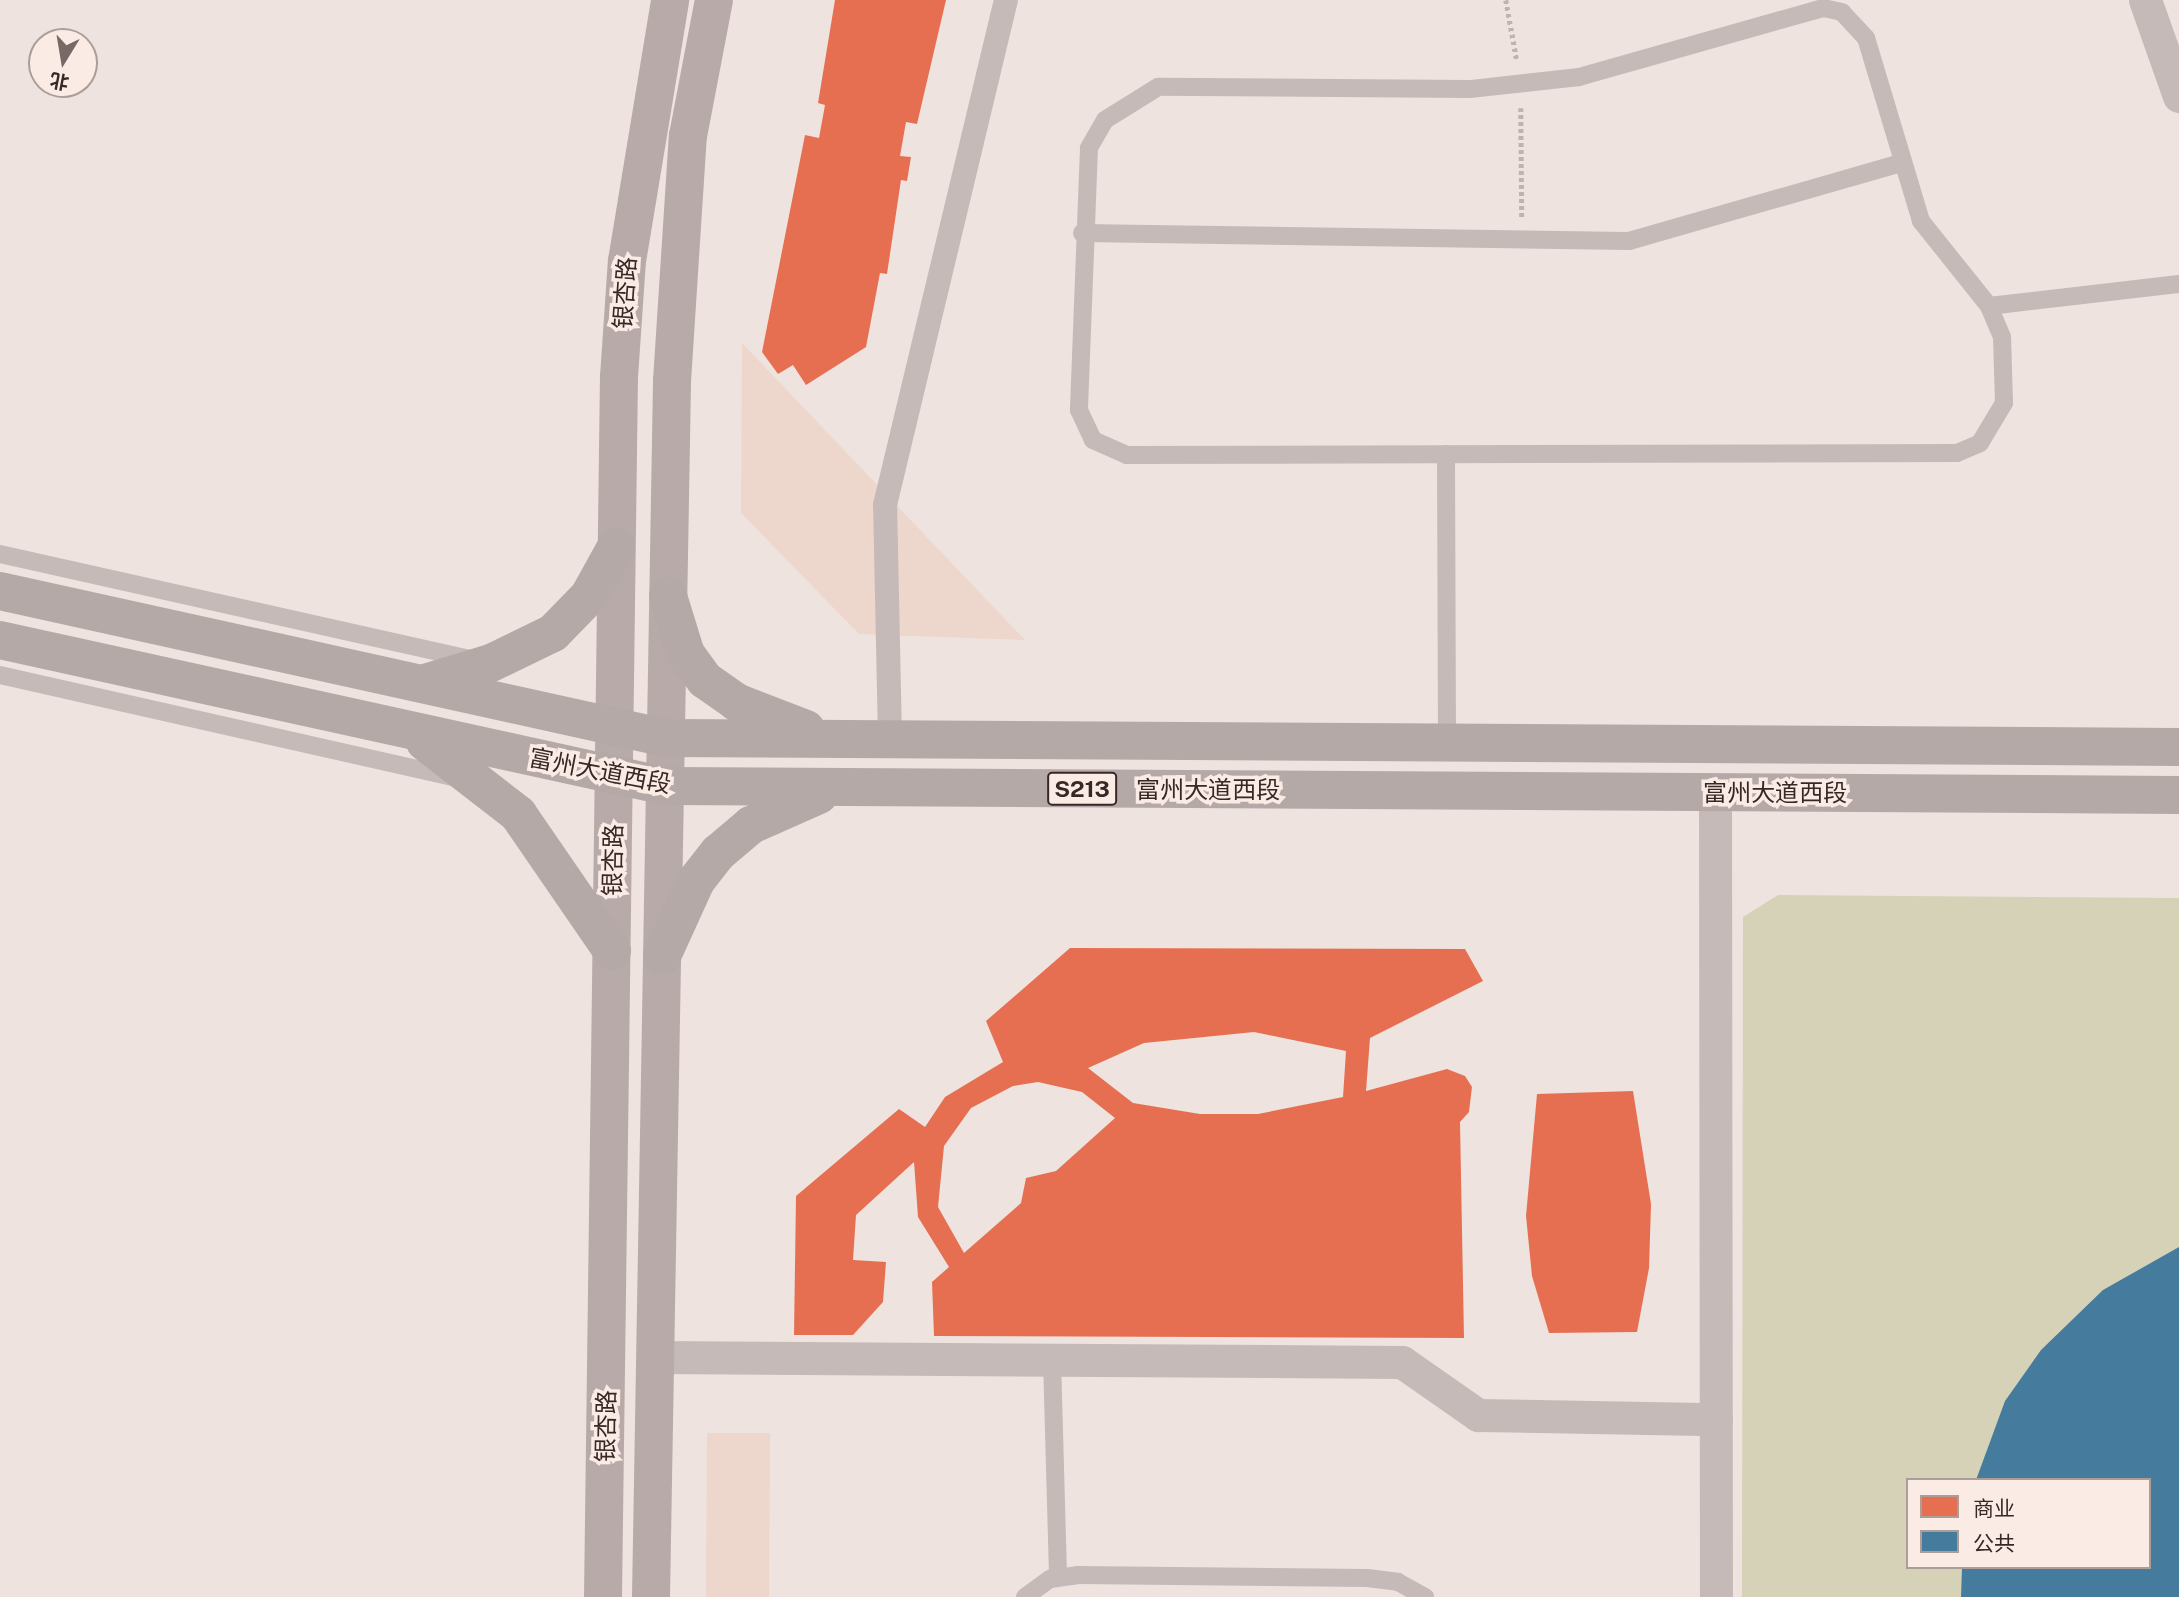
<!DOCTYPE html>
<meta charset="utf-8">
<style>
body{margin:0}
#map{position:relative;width:2179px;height:1597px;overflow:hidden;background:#eee3de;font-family:"Public Sans","Noto Sans SC",sans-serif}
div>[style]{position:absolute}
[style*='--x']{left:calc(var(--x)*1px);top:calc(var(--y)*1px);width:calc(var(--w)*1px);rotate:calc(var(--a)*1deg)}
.green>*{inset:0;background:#d5d2b7}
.plaza>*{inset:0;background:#edd6cc}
.shops>*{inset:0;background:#e76f51}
.public>*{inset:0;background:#457b9d}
.path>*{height:4.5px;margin-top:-2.25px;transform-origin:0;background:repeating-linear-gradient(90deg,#bfb3b0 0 3.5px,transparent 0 7px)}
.service>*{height:18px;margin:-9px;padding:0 9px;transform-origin:9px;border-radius:9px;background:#c6bab8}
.pedestrian>*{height:24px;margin:-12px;padding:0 12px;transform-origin:12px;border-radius:12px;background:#c6bab8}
.minor>*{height:33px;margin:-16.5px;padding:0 16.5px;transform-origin:16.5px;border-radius:16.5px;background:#c6bab8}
.secondary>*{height:38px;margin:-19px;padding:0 19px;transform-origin:19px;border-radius:19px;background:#b7aaa8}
.primary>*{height:38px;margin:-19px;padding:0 19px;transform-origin:19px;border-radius:19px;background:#b5a9a7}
span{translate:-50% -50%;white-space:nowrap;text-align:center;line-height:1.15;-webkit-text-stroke:7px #fbebe5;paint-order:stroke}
.shield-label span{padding:2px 5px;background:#fbebe5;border:2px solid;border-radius:5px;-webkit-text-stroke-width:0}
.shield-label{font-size:23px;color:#372726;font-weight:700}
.street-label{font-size:24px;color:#372726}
.legend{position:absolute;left:1906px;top:1478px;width:245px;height:91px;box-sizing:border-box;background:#fbebe5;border:2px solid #ad9d99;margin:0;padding:9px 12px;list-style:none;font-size:21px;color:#372726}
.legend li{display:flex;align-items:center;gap:14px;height:35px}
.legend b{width:35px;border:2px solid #ad9d99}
.north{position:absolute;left:28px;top:28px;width:70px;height:70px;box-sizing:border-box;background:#fbebe5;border:2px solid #ad9d99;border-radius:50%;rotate:191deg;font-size:19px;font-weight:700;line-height:28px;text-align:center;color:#372726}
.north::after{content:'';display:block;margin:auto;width:24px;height:32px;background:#776966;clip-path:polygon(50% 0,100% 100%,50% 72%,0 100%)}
</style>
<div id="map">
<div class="green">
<i style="clip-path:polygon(evenodd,1778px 895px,2179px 898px,2179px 1597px,1742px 1597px,1743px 917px,1778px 895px,1908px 1480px,2149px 1480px,2149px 1567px,1908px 1567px,1908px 1480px)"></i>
</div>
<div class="plaza">
<i style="clip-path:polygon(742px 343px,1025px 640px,859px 634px,741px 513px)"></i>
<i style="clip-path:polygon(707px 1433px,770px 1433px,769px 1597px,706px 1597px)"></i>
</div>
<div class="shops">
<i style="clip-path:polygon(835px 0,946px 0,917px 124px,906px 122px,900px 156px,911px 157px,907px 181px,901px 180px,887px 274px,880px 273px,866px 347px,806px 385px,793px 365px,778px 374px,762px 352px,805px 135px,819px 138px,825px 105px,818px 103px)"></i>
<i style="clip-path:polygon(evenodd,1070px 948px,1465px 949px,1483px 981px,1370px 1038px,1366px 1091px,1447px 1069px,1465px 1076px,1472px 1087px,1469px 1112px,1460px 1122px,1464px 1338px,934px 1336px,932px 1282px,949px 1267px,918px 1217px,914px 1162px,856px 1215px,853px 1260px,886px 1262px,883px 1302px,853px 1335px,794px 1335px,796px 1196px,899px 1109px,925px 1127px,945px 1097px,1003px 1062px,986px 1021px,1070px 948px,1254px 1032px,1346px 1051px,1343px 1097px,1258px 1114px,1200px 1114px,1133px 1103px,1088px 1068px,1144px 1043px,1254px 1032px,1070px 948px,1038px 1082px,1082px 1092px,1115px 1118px,1056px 1171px,1026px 1178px,1021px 1203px,964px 1253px,938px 1207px,944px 1146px,971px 1108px,1013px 1086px,1038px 1082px)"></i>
<i style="clip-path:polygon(1633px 1091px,1651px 1204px,1649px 1268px,1637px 1332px,1549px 1333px,1532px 1276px,1526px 1216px,1537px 1094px)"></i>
</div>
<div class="public">
<i style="clip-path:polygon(2179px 1247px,2179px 1597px,1961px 1597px,1962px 1567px,2149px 1567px,2149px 1480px,1976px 1480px,2005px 1401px,2041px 1350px,2103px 1290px)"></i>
</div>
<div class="path">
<i style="--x:1506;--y:0;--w:62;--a:79.8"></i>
<i style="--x:1521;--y:108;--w:110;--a:89.5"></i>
</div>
<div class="service">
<i style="--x:1082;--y:233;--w:547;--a:0.84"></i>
<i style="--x:1629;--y:241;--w:283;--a:-16"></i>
<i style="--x:1989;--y:306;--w:109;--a:-128.7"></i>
<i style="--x:1921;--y:221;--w:191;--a:-106.7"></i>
<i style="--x:1866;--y:38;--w:35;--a:-133"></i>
<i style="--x:1842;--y:12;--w:19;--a:-168"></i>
<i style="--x:1823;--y:8;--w:254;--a:164.2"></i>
<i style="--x:1579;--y:77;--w:110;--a:173.7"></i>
<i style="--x:1470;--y:89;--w:312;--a:-179.6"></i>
<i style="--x:1158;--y:87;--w:62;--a:148.1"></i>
<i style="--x:1105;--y:120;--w:32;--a:120"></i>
<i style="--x:1089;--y:148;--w:262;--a:92.2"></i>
<i style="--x:1079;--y:410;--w:33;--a:65"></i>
<i style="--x:1093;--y:440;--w:37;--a:24"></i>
<i style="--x:1127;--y:455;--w:830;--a:-0.14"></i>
<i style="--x:1957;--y:453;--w:25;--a:-23"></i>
<i style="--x:1980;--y:443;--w:47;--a:-59"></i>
<i style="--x:2004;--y:403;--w:66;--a:-91.7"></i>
<i style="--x:2002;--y:337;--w:34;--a:-113"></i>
<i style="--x:1989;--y:306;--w:191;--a:-6.6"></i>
<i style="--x:1446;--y:454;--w:288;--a:89.8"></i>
<i style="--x:0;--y:554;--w:486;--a:12.6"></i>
<i style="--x:0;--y:675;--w:465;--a:12.7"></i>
<i style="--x:1052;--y:1360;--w:217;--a:88.4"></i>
<i style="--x:1025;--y:1597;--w:31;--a:-36"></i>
<i style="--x:1050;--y:1579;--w:27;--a:-8"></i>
<i style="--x:1077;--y:1575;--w:290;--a:0.6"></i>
<i style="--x:1367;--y:1578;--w:31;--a:7"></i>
<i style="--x:1398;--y:1582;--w:31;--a:29"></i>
</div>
<div class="pedestrian">
<i style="--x:890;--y:739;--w:234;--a:-91.2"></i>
<i style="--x:885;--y:505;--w:519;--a:-76.53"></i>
</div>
<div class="minor">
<i style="--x:2145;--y:0;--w:102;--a:70.5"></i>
<i style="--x:1715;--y:792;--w:805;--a:89.93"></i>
<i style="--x:655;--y:1357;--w:747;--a:0.38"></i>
<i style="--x:1402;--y:1362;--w:93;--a:34.9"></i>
<i style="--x:1478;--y:1415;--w:238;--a:1"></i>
</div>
<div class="secondary">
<i style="--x:603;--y:1597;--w:1220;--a:-89.25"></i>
<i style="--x:619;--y:377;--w:116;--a:-86.1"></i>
<i style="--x:627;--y:261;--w:265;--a:-80.6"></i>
<i style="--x:651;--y:1597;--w:1216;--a:-89.01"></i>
<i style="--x:672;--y:381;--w:246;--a:-86.3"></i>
<i style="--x:688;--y:136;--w:138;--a:-79.2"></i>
</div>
<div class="primary">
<i style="--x:0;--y:591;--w:682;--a:12.45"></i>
<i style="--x:666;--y:738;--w:1513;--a:0.34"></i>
<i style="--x:668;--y:596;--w:61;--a:72.8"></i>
<i style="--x:686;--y:654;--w:32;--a:54"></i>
<i style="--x:705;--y:680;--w:38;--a:35"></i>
<i style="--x:736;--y:702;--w:75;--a:21.1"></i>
<i style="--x:0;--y:640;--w:681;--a:12.38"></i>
<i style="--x:665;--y:786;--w:1514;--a:0.34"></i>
<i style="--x:425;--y:683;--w:69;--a:-16.9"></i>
<i style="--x:491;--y:663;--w:69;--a:-25.8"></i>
<i style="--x:553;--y:633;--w:52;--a:-45.8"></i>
<i style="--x:589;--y:596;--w:56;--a:-61.1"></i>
<i style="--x:425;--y:742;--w:118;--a:37.7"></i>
<i style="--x:518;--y:814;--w:166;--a:55.5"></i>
<i style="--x:662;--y:956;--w:82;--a:-65.6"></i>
<i style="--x:696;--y:881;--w:36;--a:-52"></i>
<i style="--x:718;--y:853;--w:43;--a:-40.3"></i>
<i style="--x:751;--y:825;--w:74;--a:-23.8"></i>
</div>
<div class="shield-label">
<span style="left:1082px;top:789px">S213</span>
</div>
<div class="street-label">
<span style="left:625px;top:293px;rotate:-86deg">银杏路</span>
<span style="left:600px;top:771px;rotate:11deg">富州大道西段</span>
<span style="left:1208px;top:790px">富州大道西段</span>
<span style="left:1775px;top:793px">富州大道西段</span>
<span style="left:613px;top:860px;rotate:-89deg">银杏路</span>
<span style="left:606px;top:1426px;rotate:-89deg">银杏路</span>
</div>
<ul class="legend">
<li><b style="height:19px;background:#e76f51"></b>商业</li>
<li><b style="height:19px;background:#457b9d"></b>公共</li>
</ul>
<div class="north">北</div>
</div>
